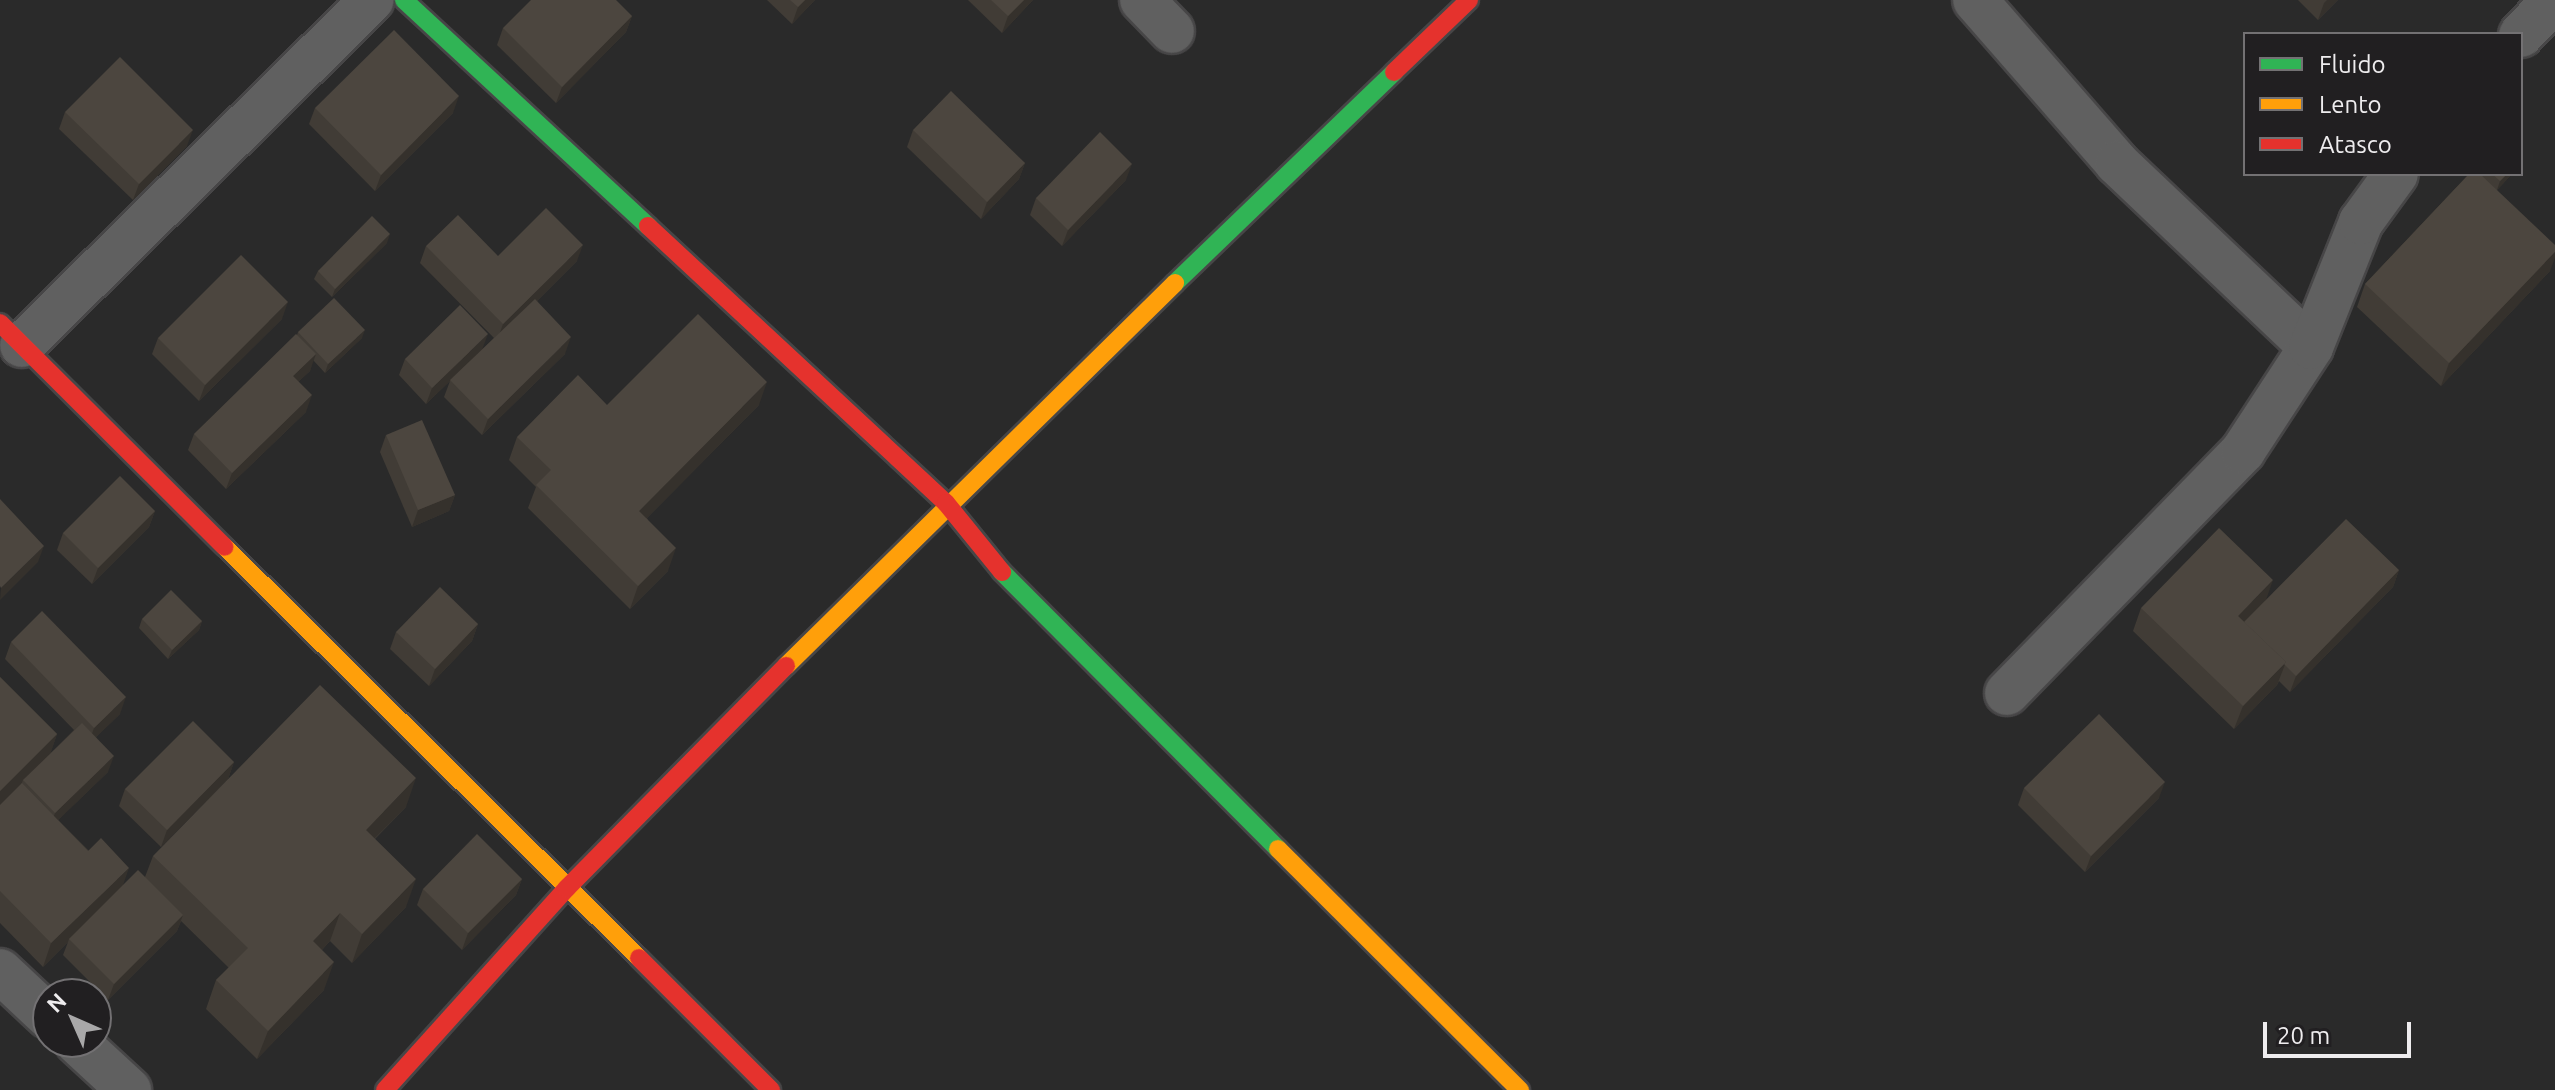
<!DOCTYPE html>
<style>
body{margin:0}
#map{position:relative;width:2555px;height:1090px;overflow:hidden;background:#2a2a2a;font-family:Ubuntu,sans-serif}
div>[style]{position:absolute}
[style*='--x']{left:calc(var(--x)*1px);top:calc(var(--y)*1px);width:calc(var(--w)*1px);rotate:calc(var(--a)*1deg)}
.roads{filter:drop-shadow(2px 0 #474647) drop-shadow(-2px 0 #474647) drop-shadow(0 2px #474647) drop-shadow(0 -2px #474647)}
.street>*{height:44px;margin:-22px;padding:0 22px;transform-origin:22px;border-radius:22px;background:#606060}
.fast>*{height:18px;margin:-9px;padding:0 9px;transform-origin:9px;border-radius:9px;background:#30b455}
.slow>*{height:18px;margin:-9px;padding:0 9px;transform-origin:9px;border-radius:9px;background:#ff9f0a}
.jam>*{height:18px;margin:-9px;padding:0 9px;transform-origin:9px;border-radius:9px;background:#e5322d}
.wall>*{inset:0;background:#413c36}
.shaded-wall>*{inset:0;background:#35312c}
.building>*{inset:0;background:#4c463f}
span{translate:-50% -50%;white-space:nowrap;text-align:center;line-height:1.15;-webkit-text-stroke:7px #211f21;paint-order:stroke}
.legend{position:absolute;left:2243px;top:32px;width:280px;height:144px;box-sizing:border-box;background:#211f21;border:2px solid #737173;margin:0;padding:10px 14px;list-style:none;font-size:24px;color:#eeecee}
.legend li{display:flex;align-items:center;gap:16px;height:40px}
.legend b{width:40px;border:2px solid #737173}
.north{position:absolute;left:32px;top:978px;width:80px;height:80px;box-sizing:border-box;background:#211f21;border:2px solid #737173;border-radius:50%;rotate:315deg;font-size:22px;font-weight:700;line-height:32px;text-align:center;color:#eeecee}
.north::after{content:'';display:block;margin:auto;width:28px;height:36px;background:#a9a8a9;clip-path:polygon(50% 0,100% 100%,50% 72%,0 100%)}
.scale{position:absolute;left:2263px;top:1022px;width:148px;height:36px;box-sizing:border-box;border:4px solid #eeecee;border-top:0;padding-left:10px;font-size:24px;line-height:28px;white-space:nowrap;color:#eeecee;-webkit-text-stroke:6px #211f21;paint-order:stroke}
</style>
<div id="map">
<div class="roads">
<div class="street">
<i style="--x:1142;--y:0;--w:43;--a:45.9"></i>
<i style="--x:1975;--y:0;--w:216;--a:48.9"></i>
<i style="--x:2117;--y:163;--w:267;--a:43.5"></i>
<i style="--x:2521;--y:35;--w:48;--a:-46.7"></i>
<i style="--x:22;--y:345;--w:491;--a:-44.6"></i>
<i style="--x:2007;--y:693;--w:338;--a:-45.7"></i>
<i style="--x:2243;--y:451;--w:124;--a:-56.8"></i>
<i style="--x:2311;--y:347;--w:135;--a:-68.2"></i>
<i style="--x:2361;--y:222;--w:59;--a:-53.9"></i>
<i style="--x:0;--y:971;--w:66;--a:43.2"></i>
<i style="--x:77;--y:1042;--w:71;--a:42.7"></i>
</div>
<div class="fast">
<i style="--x:404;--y:0;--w:333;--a:42.8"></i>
<i style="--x:1175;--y:283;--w:304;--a:-43.9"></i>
<i style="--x:1002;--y:572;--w:391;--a:45.1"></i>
</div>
<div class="slow">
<i style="--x:225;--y:547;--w:583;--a:44.79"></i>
<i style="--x:786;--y:666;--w:546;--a:-44.55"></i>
<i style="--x:1278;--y:849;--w:342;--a:44.9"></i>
</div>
<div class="jam">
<i style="--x:1394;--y:72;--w:104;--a:-43.8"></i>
<i style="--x:648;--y:226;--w:407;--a:42.9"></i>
<i style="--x:946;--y:503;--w:89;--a:50.9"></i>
<i style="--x:0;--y:323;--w:317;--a:44.9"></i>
<i style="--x:639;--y:958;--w:187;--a:45"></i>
<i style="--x:385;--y:1090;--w:272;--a:-48"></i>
<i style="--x:567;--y:888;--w:312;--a:-45.4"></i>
</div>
</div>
<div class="wall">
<i style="clip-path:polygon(767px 0,815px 0,792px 24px)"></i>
<i style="clip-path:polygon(968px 0,1033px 0,1002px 33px)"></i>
<i style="clip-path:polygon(2298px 0,2338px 0,2318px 20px)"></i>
<i style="clip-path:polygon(632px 16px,626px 32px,556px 103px,497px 45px,503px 28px)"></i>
<i style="clip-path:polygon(315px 108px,453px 113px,375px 191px,309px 124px)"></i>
<i style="clip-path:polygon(65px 112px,187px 146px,133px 200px,59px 129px)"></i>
<i style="clip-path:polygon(913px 130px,1025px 163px,1019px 179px,981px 219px,907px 147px)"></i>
<i style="clip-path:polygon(2469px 174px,2512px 174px,2497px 190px,2550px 271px,2441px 386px,2357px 307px,2365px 284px)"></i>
<i style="clip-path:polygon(1126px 180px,1062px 246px,1030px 215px,1036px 198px)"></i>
<i style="clip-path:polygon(387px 243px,332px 297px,314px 279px,318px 271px)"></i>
<i style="clip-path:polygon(426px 246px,498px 256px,577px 261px,537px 301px,565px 354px,482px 435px,444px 397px,450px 381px,426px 404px,399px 375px,405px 359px,482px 350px,494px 338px,420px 263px)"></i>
<i style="clip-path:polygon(282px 319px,199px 401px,152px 354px,158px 338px)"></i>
<i style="clip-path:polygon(298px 332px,362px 338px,325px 373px,313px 360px,310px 371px,298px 382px,306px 412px,226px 489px,188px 450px,194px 434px,297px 335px)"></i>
<i style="clip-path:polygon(759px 405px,647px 518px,668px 571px,630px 609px,528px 508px,536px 487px,509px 460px,517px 437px)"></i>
<i style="clip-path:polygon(386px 435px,455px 495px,449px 511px,412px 527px,380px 452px)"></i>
<i style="clip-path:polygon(155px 511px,149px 527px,92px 584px,57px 550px,63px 533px)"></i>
<i style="clip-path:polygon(2399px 570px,2393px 587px,2290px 692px,2279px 681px,2277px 685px,2234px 729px,2133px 631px,2141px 608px,2266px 601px)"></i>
<i style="clip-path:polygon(142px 619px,202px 621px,199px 630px,168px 659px,139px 628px)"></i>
<i style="clip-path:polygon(478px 624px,472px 641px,429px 686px,390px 649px,396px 632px)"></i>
<i style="clip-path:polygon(11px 642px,120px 714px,96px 737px,108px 772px,58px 820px,123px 885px,145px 877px,153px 856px,406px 807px,375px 839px,406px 907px,352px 963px,330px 941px,322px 950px,324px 990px,257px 1059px,206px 1009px,216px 980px,229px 968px,181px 921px,177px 931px,108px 1000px,63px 955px,68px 942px,43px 967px,0 923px,0 677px,57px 734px,50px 754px,74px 730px,5px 659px)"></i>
<i style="clip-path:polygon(234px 762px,228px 779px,161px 847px,119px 806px,125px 789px)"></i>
<i style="clip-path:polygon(2024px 788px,2159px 798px,2085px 872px,2018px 805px)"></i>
<i style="clip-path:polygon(522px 879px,516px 895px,462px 950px,417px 905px,423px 889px)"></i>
</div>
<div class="shaded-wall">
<i style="clip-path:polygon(805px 0,815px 0,792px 24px,798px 7px)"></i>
<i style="clip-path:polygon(1024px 0,1033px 0,1002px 33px,1008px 16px)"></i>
<i style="clip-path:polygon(2327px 0,2338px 0,2318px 20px,2324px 3px)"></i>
<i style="clip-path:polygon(632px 16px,626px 32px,556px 103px,562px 87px)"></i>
<i style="clip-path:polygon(459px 96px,453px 113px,375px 191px,381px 175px)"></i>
<i style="clip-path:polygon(193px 130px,187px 146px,133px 200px,139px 184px)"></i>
<i style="clip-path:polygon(1025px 163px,1019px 179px,981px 219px,987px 202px)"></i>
<i style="clip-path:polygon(1132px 164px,1126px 180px,1062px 246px,1068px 230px)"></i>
<i style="clip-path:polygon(2507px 174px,2512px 174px,2497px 190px,2500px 181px)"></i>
<i style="clip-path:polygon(390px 234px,387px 243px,332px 297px,335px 289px)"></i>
<i style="clip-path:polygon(583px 245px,577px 261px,497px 341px,503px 324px)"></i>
<i style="clip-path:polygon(2555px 252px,2555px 258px,2550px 271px,2441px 386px,2449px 363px)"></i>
<i style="clip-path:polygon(288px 302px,282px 319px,199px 401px,205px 385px)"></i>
<i style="clip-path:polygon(365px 330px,362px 338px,325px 373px,328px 364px)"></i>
<i style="clip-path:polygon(488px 334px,482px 350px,426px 404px,432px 388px)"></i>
<i style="clip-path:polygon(571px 337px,565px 354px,482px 435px,488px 419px)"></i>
<i style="clip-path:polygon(316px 354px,310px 371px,287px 392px,293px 376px)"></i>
<i style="clip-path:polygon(767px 382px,759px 405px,631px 534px,639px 511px)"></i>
<i style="clip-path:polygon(312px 395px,306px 412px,226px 489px,232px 473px)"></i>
<i style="clip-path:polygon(455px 495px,449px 511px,412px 527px,418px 510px)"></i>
<i style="clip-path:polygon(155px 511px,149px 527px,92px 584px,98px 568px)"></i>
<i style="clip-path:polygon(44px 546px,38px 562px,0 600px,1px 588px)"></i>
<i style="clip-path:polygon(676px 548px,668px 571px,630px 609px,638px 586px)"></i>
<i style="clip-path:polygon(2399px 570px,2393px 587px,2290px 692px,2296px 676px)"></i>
<i style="clip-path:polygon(2273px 580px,2265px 603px,2244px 624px,2238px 616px)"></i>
<i style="clip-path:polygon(202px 621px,199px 630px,168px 659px,172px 650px)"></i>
<i style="clip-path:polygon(478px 624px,472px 641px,429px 686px,435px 669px)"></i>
<i style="clip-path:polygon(2286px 662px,2277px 685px,2234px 729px,2243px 706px)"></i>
<i style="clip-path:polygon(126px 697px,120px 714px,88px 745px,94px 728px)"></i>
<i style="clip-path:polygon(57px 734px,49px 758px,23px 780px,21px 785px,0 806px,0 791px)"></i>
<i style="clip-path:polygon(114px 756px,108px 772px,49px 829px,55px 813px)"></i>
<i style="clip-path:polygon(234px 762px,228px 779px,161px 847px,167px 830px)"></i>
<i style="clip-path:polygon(416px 778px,406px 807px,355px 858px,366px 830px)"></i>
<i style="clip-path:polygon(2165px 782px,2159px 798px,2085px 872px,2091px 856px)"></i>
<i style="clip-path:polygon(129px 868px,121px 891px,69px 939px,68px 942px,43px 967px,51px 943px)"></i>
<i style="clip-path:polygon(416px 879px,406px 907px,352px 963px,362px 934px)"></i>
<i style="clip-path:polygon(522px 879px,516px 895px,462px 950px,468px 933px)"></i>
<i style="clip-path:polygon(340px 913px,330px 941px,303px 970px,313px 941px)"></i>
<i style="clip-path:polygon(183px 915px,177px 931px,108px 1000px,114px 984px)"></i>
<i style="clip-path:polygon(334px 962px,324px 990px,257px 1059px,268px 1031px)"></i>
</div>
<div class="building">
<i style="clip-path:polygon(531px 0,616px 0,632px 16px,562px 87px,503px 28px)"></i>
<i style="clip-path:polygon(790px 0,805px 0,798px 7px)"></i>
<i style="clip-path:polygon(991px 0,1024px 0,1008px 16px)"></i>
<i style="clip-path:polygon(394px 30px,459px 96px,381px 175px,315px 108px)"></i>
<i style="clip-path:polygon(120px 57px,193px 130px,139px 184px,65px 112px)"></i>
<i style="clip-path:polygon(951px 91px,1025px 163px,987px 202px,913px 130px)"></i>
<i style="clip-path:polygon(1100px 132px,1132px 164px,1068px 230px,1036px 198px)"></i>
<i style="clip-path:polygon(2469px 174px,2480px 174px,2555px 245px,2555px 252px,2449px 363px,2365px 284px)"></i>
<i style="clip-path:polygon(2492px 174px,2507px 174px,2500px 181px)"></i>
<i style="clip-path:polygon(546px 208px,583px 245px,503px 324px,426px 246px,458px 215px,498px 256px)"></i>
<i style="clip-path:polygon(372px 216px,390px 234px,335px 289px,318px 271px)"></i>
<i style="clip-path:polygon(241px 255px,288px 302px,205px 385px,158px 338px)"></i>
<i style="clip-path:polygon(334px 298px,365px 330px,328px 364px,298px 332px)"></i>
<i style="clip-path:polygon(535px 299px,571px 337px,488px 419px,450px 380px)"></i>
<i style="clip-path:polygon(460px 305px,488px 334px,432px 388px,405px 359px)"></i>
<i style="clip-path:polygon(698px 314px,767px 382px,639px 511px,676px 548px,638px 586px,536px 485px,551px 470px,517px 437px,578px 375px,607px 405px)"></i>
<i style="clip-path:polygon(296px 334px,316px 354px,293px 376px,312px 395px,232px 473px,194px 434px)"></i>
<i style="clip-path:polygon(422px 420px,455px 495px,418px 510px,386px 435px)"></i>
<i style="clip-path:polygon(120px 476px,155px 511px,98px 568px,63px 533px)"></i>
<i style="clip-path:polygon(0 499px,44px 546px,1px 588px,0 586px)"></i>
<i style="clip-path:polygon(2346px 519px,2399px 570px,2296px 676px,2284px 664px,2286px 662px,2244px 622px)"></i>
<i style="clip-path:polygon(2219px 528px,2273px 580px,2238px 616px,2286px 662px,2243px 706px,2141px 608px)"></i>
<i style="clip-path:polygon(440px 587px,478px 624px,435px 669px,396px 632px)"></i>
<i style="clip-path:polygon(171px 590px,202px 621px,172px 650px,142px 619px)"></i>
<i style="clip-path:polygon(42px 611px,126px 697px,94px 728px,11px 642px)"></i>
<i style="clip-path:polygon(0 677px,57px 734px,0 791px)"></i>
<i style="clip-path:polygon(320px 685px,416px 778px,366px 830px,416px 879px,362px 934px,340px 913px,313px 941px,334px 962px,268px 1031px,216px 980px,248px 948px,153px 856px)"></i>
<i style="clip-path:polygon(2099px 714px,2165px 782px,2091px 856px,2024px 788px)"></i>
<i style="clip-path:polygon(193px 721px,234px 762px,167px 830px,125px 789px)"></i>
<i style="clip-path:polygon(82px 723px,114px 756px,55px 813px,23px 780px)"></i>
<i style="clip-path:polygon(22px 783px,88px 851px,101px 838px,129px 868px,51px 943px,0 891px,0 805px)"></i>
<i style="clip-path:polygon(477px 834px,522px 879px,468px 933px,423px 889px)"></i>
<i style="clip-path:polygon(138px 870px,183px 915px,114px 984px,69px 939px)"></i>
</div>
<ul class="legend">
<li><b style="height:10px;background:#30b455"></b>Fluido</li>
<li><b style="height:10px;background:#ff9f0a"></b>Lento</li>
<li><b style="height:10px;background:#e5322d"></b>Atasco</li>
</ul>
<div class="north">N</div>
<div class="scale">20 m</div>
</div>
